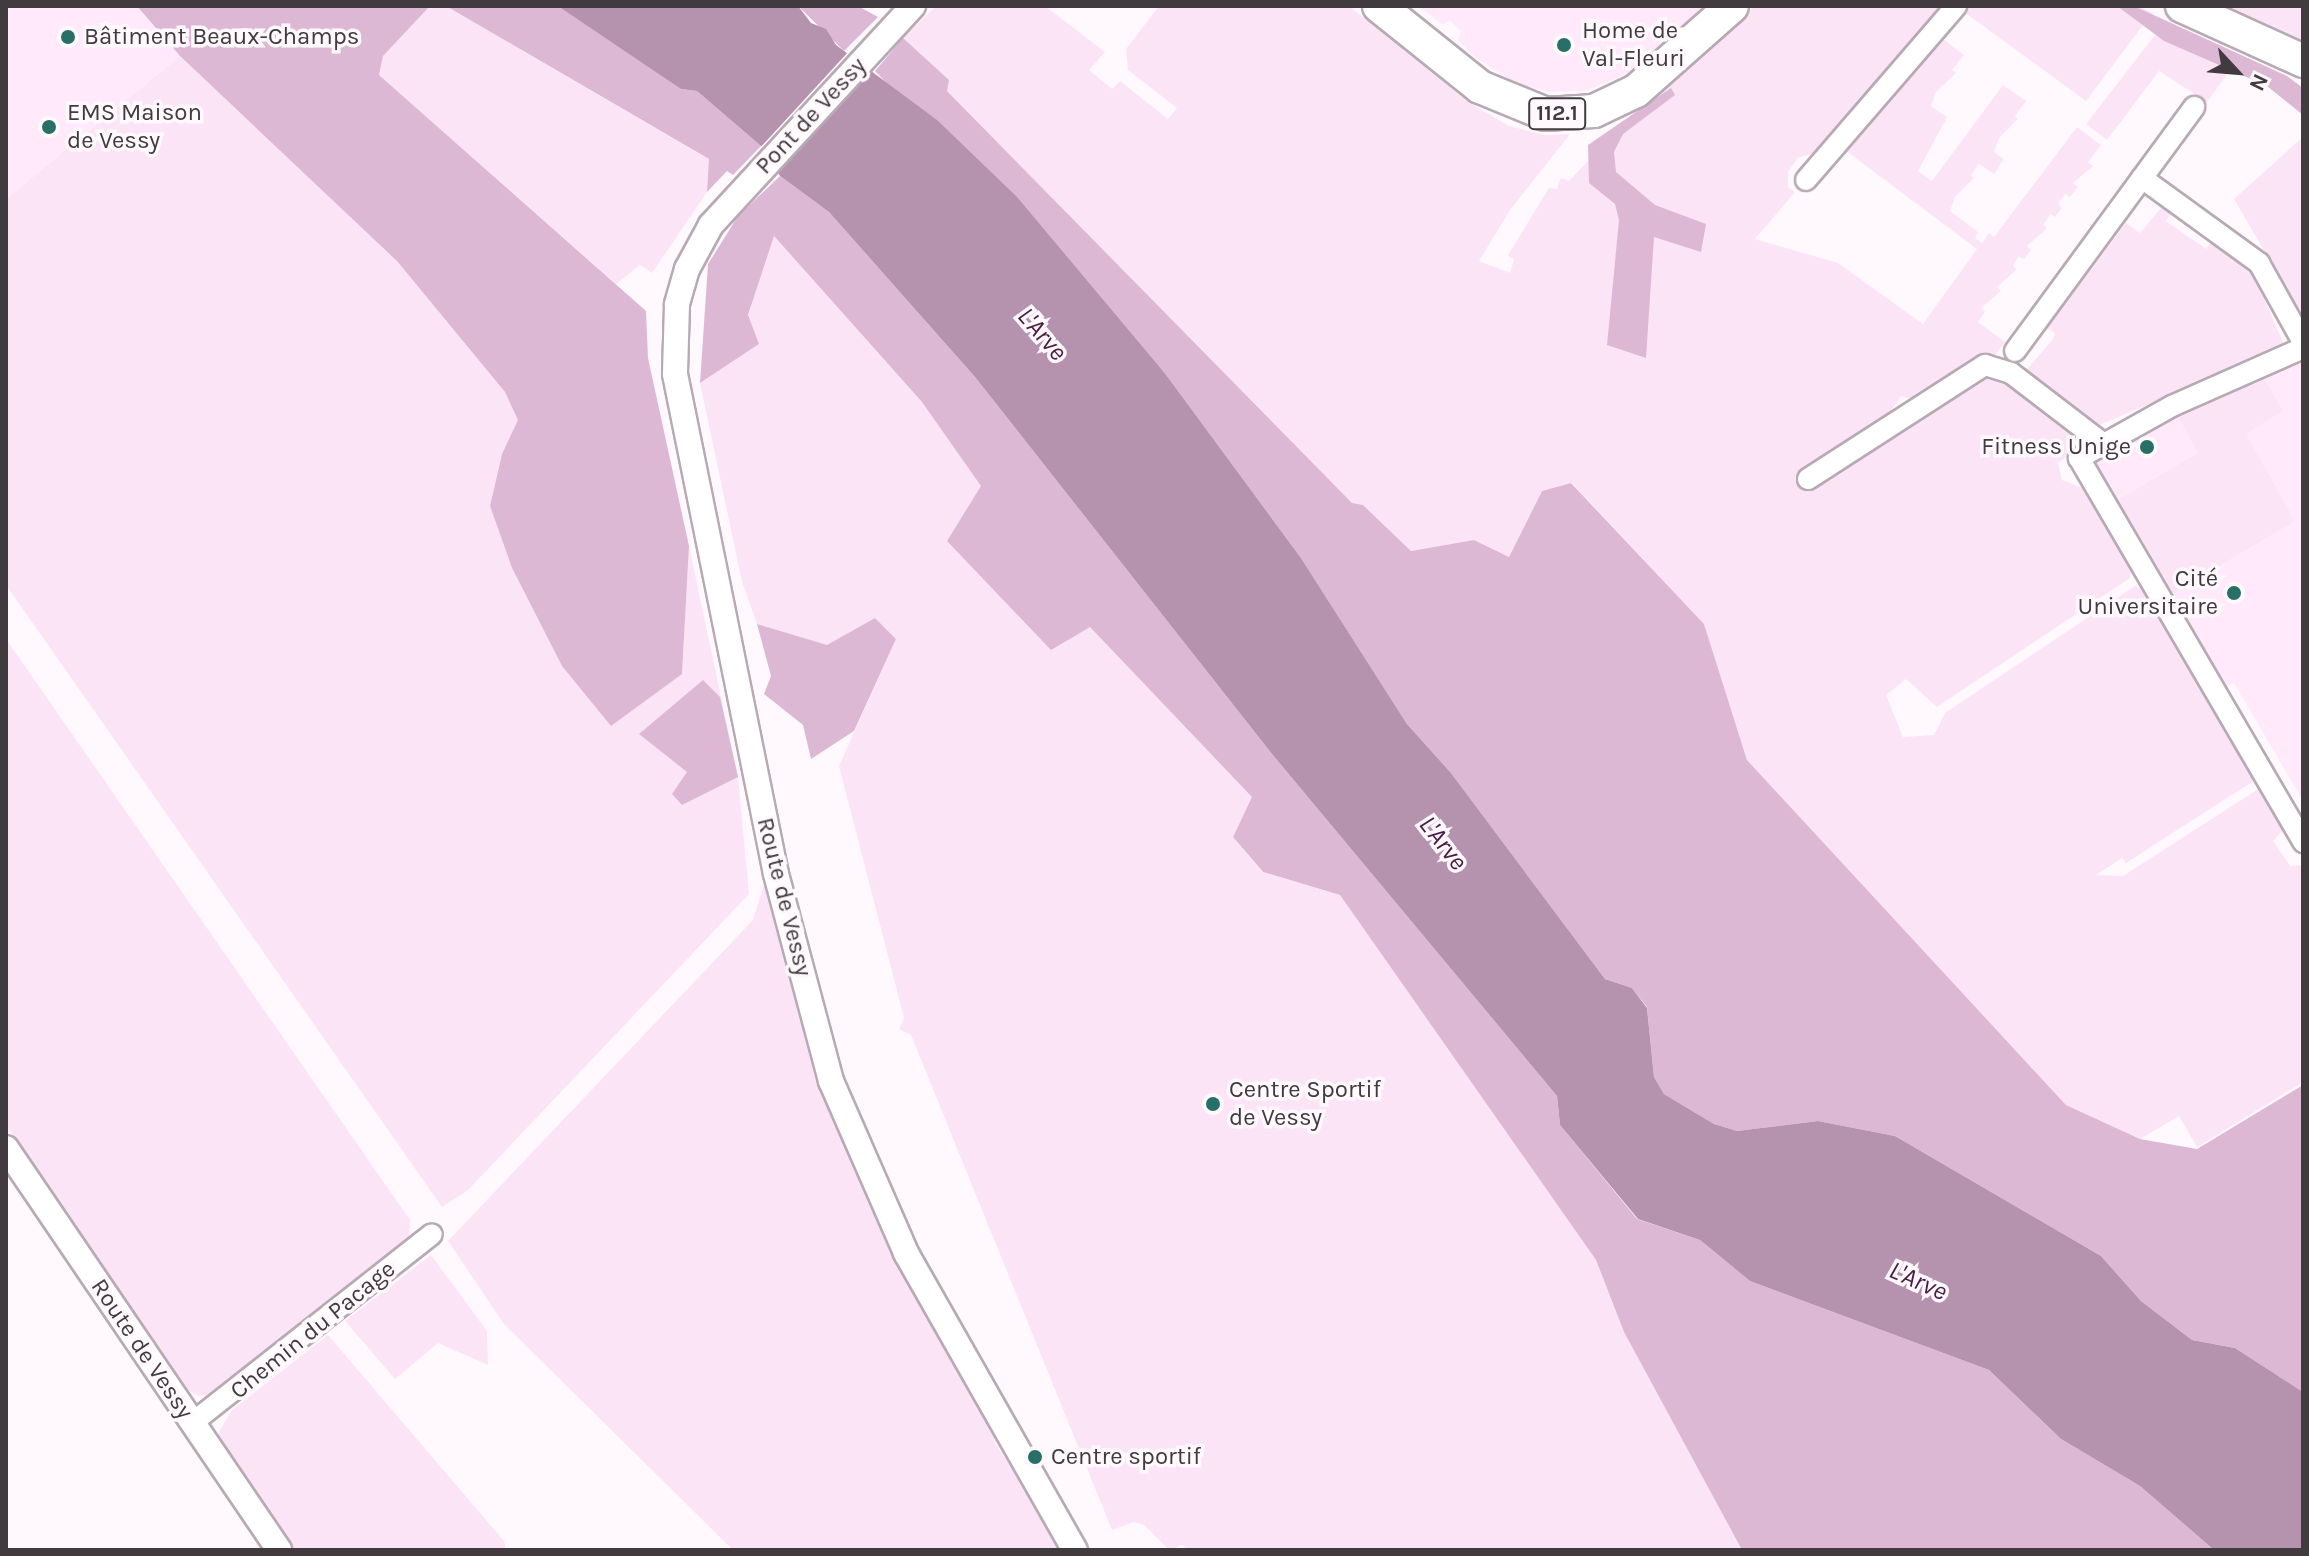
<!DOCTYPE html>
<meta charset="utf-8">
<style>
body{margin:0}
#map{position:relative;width:2309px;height:1556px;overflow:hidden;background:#fff9fd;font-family:Karla,sans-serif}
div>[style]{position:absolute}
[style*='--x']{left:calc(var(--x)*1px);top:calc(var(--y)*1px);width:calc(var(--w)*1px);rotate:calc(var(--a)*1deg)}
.built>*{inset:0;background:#ffe9fa}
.green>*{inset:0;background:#fce4f7}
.forest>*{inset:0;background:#ddb8d4}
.water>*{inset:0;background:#b592ad}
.pier>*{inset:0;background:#fff9fd}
.roads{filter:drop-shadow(2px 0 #b7aab4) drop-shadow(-2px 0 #b7aab4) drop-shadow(0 2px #b7aab4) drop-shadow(0 -2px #b7aab4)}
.minor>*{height:20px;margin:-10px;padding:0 10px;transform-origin:10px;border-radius:10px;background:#fff}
.tertiary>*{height:24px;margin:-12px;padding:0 12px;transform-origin:12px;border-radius:12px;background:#fff}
.primary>*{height:32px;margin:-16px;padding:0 16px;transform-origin:16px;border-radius:16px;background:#fff}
.dots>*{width:22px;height:22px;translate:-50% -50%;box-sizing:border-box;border:4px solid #fff9fd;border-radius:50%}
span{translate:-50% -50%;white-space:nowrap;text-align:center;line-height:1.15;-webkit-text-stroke:7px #fff9fd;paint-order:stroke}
.shield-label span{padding:2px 6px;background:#fff9fd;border:2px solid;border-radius:6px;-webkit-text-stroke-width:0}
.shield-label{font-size:22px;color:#413b3f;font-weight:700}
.poi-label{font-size:24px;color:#413b3f}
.left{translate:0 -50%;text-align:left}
.right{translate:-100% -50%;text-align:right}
.street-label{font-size:24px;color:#413b3f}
.water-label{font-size:26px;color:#4a1d43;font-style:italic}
.frame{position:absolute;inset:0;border:8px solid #413b3f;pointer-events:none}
.north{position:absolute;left:2197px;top:32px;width:80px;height:80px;-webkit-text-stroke:6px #fff9fd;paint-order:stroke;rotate:116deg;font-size:22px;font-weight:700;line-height:32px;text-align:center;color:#413b3f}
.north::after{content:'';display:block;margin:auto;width:28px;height:36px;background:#413b3f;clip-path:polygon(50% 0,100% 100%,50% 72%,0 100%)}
</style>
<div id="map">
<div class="built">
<i style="clip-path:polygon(6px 6px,137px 6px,180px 56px,6px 199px)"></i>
<i style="clip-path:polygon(1418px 6px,1703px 6px,1659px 50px,1622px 76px,1585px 91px,1548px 92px,1515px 83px,1475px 57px,1458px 40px,1461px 32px,1450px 20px,1443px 25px)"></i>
<i style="clip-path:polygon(2303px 355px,2303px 801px,2234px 683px,2222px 689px,2088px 457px)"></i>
</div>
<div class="green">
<i style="clip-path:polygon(430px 6px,446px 6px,710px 160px,707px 192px,652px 273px,640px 265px,616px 284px,379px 75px,383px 56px)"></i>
<i style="clip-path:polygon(936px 6px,1045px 6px,1105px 52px,1089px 70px,1112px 89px,1120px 81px,1168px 119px,1177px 108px,1128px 70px,1126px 49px,1159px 6px,1349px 6px,1468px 102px,1509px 126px,1544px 135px,1570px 134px,1510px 210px,1479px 261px,1510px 273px,1514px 260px,1508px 255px,1549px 188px,1557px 189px,1561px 178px,1569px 181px,1638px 108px,1711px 50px,1754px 6px,1944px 6px,1817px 153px,1799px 157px,1788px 171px,1788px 187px,1795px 192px,1755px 239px,1838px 263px,1923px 324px,1977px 249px,1845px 150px,1943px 39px,1964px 55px,1952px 70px,1956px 73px,1936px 92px,1931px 106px,1947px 117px,1918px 171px,1932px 181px,2003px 85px,2026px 101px,2015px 116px,2018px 119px,1999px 138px,1994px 152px,2004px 159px,1994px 174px,1979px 164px,1971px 175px,1974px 178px,1955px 197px,1950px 211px,1978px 232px,1975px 238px,1982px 243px,1989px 233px,1994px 237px,2077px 127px,2101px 145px,2088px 162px,2093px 166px,2073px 183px,2078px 187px,2070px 197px,2065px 194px,2058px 204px,2062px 208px,2055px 217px,2051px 214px,2043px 225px,2047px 228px,2027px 246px,2031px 250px,2024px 259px,2019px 256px,2013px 265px,2016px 270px,1997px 287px,2001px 291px,1981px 308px,1985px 312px,1978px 322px,2005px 342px,1995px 355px,1989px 353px,1915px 400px,1901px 396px,1892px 409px,1893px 416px,1972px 376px,1997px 373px,2075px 431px,2080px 446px,2058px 463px,2062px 480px,2083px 488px,2131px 570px,2130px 578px,1937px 707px,1906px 679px,1886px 695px,1903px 737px,1934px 735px,1945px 713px,2135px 586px,2141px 588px,2255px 780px,2126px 863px,2122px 858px,2096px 875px,2123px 876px,2260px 788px,2285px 828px,2273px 841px,2290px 866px,2303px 865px,2303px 1082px,2197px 1147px,2179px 1116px,2140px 1139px,2066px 1105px,1747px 760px,1704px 624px,1572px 483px,1542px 491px,1509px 557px,1474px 540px,1411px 551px,1363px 505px,1352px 503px,947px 91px,948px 80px,903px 38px)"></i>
<i style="clip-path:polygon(1969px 6px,2138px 6px,2152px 13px,2086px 101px,1964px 12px)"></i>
<i style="clip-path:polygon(2222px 6px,2303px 6px,2303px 44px,2242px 15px)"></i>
<i style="clip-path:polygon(2155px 35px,2230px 70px,2207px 102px,2159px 71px,2107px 140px,2086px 124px)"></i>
<i style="clip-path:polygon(180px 56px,396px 259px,505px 392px,519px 420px,502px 454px,490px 506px,512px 568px,562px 666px,682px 674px,689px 546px,738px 777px,749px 894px,467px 1191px,442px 1207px,6px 585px,6px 199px)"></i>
<i style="clip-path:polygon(2303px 137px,2303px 317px,2234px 199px)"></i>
<i style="clip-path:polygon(2166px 202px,2175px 208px,2166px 221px,2206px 249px,2212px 241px,2252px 271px,2285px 347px,2097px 426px,2023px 374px,2053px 339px,2055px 333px,2047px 328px,2126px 223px,2140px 233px)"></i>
<i style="clip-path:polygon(773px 235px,922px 402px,1090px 627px,1253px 797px,1233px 837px,1262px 872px,1340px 895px,1596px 1260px,1624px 1332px,1742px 1550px,1188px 1550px,1182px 1545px,1169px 1550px,1144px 1525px,1134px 1522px,1112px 1530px,911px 1035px,899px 1029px,904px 1018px,839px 766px,896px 639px,875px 618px,827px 646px,757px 624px,742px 582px,700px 383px,759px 344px,748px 316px)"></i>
<i style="clip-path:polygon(2261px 373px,2283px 411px,2246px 434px,2295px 521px,2173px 593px,2118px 500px,2198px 453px,2178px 416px)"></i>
<i style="clip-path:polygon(6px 639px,410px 1220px,409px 1238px,392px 1254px,218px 1394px,198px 1396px,183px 1387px,6px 1125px)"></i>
<i style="clip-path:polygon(765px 881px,784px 934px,824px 1096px,859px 1181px,908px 1282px,999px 1436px,993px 1440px,1065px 1550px,733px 1550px,504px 1324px,448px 1241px,753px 920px)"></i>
<i style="clip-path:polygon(431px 1255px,487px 1331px,488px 1365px,438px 1343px,395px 1379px,345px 1321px)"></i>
<i style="clip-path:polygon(328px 1335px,504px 1541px,506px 1550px,293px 1550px,221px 1446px,219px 1432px,232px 1410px)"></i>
</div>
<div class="forest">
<i style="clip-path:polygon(137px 6px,430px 6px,383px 56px,379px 75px,646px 311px,648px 358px,689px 546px,682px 674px,611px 726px,562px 666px,512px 568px,490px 506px,502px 454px,518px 420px,505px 392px,397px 261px,180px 56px)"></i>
<i style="clip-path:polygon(446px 6px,558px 6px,571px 12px,681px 89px,697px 91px,761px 146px,733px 175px,727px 171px,707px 192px,709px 159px)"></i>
<i style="clip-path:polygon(798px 6px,858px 6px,878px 17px,844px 51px)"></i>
<i style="clip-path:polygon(2117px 6px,2134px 6px,2287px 76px,2303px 88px,2303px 115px,2267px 86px,2164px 41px)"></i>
<i style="clip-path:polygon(903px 38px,949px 80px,947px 91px,1352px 503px,1363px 505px,1411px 551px,1474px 540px,1509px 557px,1542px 491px,1571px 483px,1704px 624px,1747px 760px,2066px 1105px,2140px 1139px,2197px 1149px,2303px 1085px,2303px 1392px,2235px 1348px,2192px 1340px,2141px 1301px,2101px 1256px,1895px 1136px,1818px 1121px,1737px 1131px,1714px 1124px,1664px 1094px,1654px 1077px,1647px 1007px,1632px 988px,1605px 979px,1451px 773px,1407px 724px,1301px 558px,1167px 376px,875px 71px)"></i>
<i style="clip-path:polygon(1671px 88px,1675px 95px,1623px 134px,1614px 152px,1616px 172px,1655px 205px,1706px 224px,1701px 252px,1654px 237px,1646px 358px,1607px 345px,1619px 220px,1615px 204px,1589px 183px,1588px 145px)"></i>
<i style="clip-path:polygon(780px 176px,829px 212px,975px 377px,1272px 754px,1557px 1096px,1560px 1125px,1637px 1219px,1700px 1240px,1750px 1281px,1989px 1370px,2061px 1439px,2140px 1486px,2214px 1550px,1742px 1550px,1624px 1332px,1596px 1260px,1340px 895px,1263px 872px,1233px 837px,1252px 797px,1090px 627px,1051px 650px,947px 541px,981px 486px,922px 402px,774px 236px,748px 315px,759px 344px,700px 383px,708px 264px,738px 216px)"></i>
<i style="clip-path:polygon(875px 618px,896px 639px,854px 731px,811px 759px,803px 725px,764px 694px,771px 676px,757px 624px,827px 645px)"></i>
<i style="clip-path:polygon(703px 680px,720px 697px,738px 777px,682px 805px,672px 794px,687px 772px,639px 734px)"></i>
</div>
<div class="water">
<i style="clip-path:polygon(558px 6px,798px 6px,811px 23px,826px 29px,836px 45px,937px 120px,1017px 197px,1167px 376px,1301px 558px,1407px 724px,1451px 773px,1605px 979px,1632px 988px,1647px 1008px,1654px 1077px,1664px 1094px,1714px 1124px,1737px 1131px,1818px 1121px,1895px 1136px,2101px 1256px,2141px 1301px,2192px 1340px,2235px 1348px,2303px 1392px,2303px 1550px,2214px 1550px,2140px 1486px,2061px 1439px,1989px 1370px,1750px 1281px,1700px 1240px,1638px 1219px,1560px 1125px,1557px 1096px,1272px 754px,975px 377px,829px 212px,780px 176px,761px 146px,697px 91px,681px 89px)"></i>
</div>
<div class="pier">
<i style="clip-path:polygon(850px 50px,875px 66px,775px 176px,758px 150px)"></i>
</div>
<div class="roads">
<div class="minor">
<i style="--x:2142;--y:178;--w:145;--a:36"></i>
<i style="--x:2259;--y:263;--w:90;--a:60.9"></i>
<i style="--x:1806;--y:180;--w:230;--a:-49.2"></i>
<i style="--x:2303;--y:348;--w:143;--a:156.1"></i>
<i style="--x:2172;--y:406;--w:107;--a:150.8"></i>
<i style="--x:2079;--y:458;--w:445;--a:59.7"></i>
<i style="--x:2015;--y:351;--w:303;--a:-53.7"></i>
<i style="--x:1808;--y:479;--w:211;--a:-32.8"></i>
<i style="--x:1985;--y:365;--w:27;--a:17"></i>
<i style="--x:2011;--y:373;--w:113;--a:37.5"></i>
<i style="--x:192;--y:1423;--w:305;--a:-38.2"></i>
</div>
<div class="tertiary">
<i style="--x:913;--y:6;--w:298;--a:132.7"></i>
<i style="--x:711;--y:225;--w:50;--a:118.6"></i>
<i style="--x:687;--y:269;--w:37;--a:106"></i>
<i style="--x:677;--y:305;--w:69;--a:91.7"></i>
<i style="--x:675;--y:374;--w:510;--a:78.58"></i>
<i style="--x:776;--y:874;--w:214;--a:75.1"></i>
<i style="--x:831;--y:1081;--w:188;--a:66.4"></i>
<i style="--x:906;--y:1253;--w:342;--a:60.4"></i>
<i style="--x:6;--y:1148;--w:486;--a:55.8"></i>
</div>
<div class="primary">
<i style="--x:1379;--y:6;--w:129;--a:38.7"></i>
<i style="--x:1480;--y:87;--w:71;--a:22.2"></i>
<i style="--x:1546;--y:114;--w:48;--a:-3.6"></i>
<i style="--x:1594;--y:111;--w:47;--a:-25.5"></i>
<i style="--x:1636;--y:91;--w:128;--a:-41.5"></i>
<i style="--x:2182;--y:6;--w:133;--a:24.4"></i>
</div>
</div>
<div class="dots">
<i style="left:68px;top:37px;background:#286f67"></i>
<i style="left:1564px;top:45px;background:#286f67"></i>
<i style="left:49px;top:127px;background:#286f67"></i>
<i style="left:2147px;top:447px;background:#286f67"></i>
<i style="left:2234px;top:593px;background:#286f67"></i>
<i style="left:1213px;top:1104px;background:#286f67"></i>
<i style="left:1035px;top:1457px;background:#286f67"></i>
</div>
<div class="shield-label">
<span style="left:1557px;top:114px">112.1</span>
</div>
<div class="poi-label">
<span class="left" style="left:1582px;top:45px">Home de<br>Val-Fleuri</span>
<span class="left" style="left:84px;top:37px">Bâtiment Beaux-Champs</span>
<span class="left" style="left:67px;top:127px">EMS Maison<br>de Vessy</span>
<span class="right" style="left:2131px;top:447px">Fitness Unige</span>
<span class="right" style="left:2218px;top:593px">Cité<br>Universitaire</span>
<span class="left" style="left:1229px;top:1104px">Centre Sportif<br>de Vessy</span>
<span class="left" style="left:1051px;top:1457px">Centre sportif</span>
</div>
<div class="street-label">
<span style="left:811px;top:116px;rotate:-47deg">Pont de Vessy</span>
<span style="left:784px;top:897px;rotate:76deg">Route de Vessy</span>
<span style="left:313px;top:1330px;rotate:-39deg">Chemin du Pacage</span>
<span style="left:142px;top:1349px;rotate:56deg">Route de Vessy</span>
</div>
<div class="water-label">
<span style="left:1042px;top:334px;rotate:49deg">L'Arve</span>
<span style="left:1443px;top:843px;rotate:52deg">L'Arve</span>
<span style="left:1918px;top:1281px;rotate:24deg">L'Arve</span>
</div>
<div class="frame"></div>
<div class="north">N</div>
</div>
